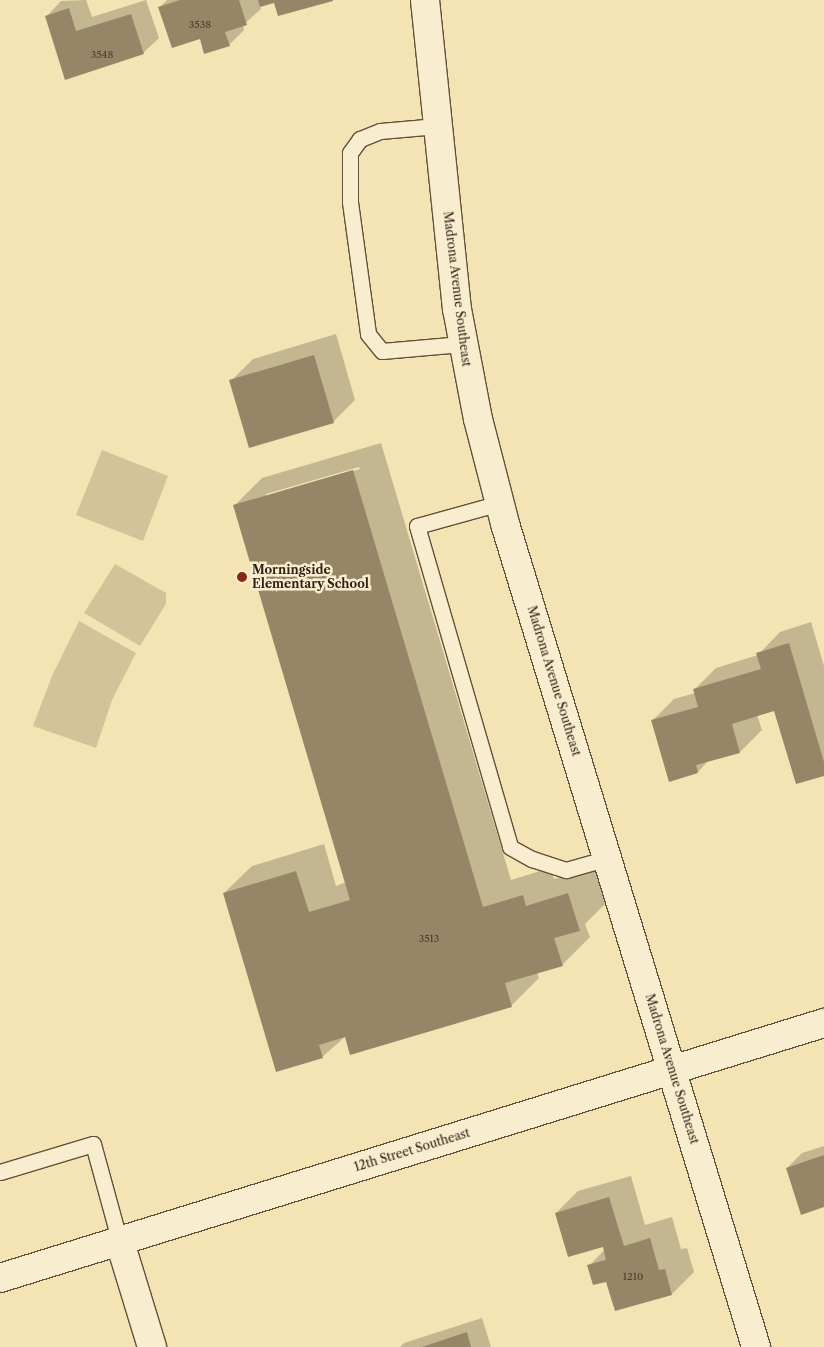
<!DOCTYPE html>
<style>
body{margin:0}
#map{position:relative;width:824px;height:1347px;overflow:hidden;background:#f4e4b4;font-family:"Libre Caslon Text",serif}
div>[style]{position:absolute}
[style*='--x']{left:calc(var(--x)*1px);top:calc(var(--y)*1px);width:calc(var(--w)*1px);rotate:calc(var(--a)*1deg)}
.green>*{inset:0;background:#d3c399}
.shadow>*{inset:0;background:#0003}
.building>*{inset:0;background:#968667}
.roads{filter:drop-shadow(1px 0 #61513c) drop-shadow(-1px 0 #61513c) drop-shadow(0 1px #61513c) drop-shadow(0 -1px #61513c)}
.service>*{height:15px;margin:-7.5px;padding:0 7.5px;transform-origin:7.5px;border-radius:7.5px;background:#f8edce}
.minor>*{height:28px;margin:-14px;padding:0 14px;transform-origin:14px;border-radius:14px;background:#f8edce}
.secondary>*{height:28px;margin:-14px;padding:0 14px;transform-origin:14px;border-radius:14px;background:#f8edce}
.dots>*{width:14px;height:14px;translate:-50% -50%;box-sizing:border-box;border:2px solid #f8edce;border-radius:50%}
span{translate:-50% -50%;white-space:nowrap;text-align:center;line-height:1.15;-webkit-text-stroke:5px #f8edce;paint-order:stroke}
.number-label{font-size:10px;color:#4a3a29}
.number-label span{-webkit-text-stroke-width:0}
.street-label{font-size:12px;color:#302014}
.poi-label{font-size:12px;color:#302014;font-weight:700}
.left{translate:0 -50%;text-align:left}
</style>
<div id="map">
<div class="green">
<i style="clip-path:polygon(102px 450px,168px 476px,143px 541px,76px 515px)"></i>
<i style="clip-path:polygon(115px 564px,166px 593px,166px 604px,140px 646px,84px 613px)"></i>
<i style="clip-path:polygon(79px 621px,136px 653px,112px 700px,96px 748px,33px 726px,52px 676px)"></i>
</div>
<div class="shadow">
<i style="clip-path:polygon(86px 0,92px 17px,146px 0,159px 38px,143px 53px,66px 79px,46px 17px,61px 1px)"></i>
<i style="clip-path:polygon(167px 0,331px 0,275px 1px,260px 6px,261px 9px,243px 25px,244px 30px,229px 45px,200px 37px,160px 7px)"></i>
<i style="clip-path:polygon(336px 334px,355px 400px,333px 422px,231px 381px,253px 359px)"></i>
<i style="clip-path:polygon(evenodd,381px 443px,511px 880px,550px 868px,554px 879px,596px 866px,607px 902px,585px 924px,590px 937px,562px 965px,537px 972px,539px 978px,511px 1006px,346px 1036px,322px 1057px,224px 893px,252px 866px,324px 844px,336px 886px,346px 882px,234px 506px,262px 478px,381px 443px,359px 467px,360px 469px,266px 497px,266px 494px,359px 467px)"></i>
<i style="clip-path:polygon(811px 622px,824px 666px,824px 775px,775px 710px,757px 715px,762px 730px,740px 752px,709px 760px,698px 772px,670px 780px,652px 721px,674px 699px,695px 693px,694px 690px,716px 668px,758px 655px,780px 632px)"></i>
<i style="clip-path:polygon(824px 1146px,824px 1206px,787px 1168px,802px 1153px)"></i>
<i style="clip-path:polygon(631px 1176px,645px 1225px,672px 1217px,681px 1249px,687px 1248px,694px 1272px,672px 1294px,616px 1310px,607px 1280px,589px 1266px,605px 1249px,604px 1246px,556px 1213px,578px 1191px)"></i>
<i style="clip-path:polygon(482px 1318px,491px 1347px,400px 1347px,404px 1343px)"></i>
</div>
<div class="building">
<i style="clip-path:polygon(180px 0,239px 0,247px 25px,225px 32px,230px 46px,204px 54px,200px 39px,172px 48px,158px 7px)"></i>
<i style="clip-path:polygon(258px 0,333px 0,333px 1px,278px 16px,274px 3px,260px 7px)"></i>
<i style="clip-path:polygon(69px 8px,76px 31px,131px 14px,144px 54px,65px 80px,45px 16px)"></i>
<i style="clip-path:polygon(314px 355px,334px 423px,249px 448px,229px 380px)"></i>
<i style="clip-path:polygon(353px 470px,483px 907px,523px 895px,526px 906px,568px 893px,580px 931px,554px 938px,563px 966px,505px 983px,512px 1007px,350px 1055px,345px 1037px,319px 1045px,323px 1058px,276px 1072px,223px 893px,296px 871px,309px 912px,350px 900px,233px 505px)"></i>
<i style="clip-path:polygon(789px 643px,824px 762px,824px 776px,796px 784px,774px 711px,732px 724px,740px 753px,696px 765px,698px 773px,669px 782px,651px 720px,698px 707px,693px 689px,761px 669px,756px 653px)"></i>
<i style="clip-path:polygon(824px 1155px,824px 1207px,801px 1215px,786px 1168px)"></i>
<i style="clip-path:polygon(609px 1197px,624px 1246px,650px 1238px,659px 1270px,665px 1269px,672px 1295px,615px 1311px,606px 1282px,593px 1285px,587px 1265px,606px 1260px,603px 1247px,568px 1257px,555px 1213px)"></i>
<i style="clip-path:polygon(467px 1332px,471px 1347px,422px 1347px)"></i>
</div>
<div class="roads">
<div class="service">
<i style="--x:437;--y:126;--w:57;--a:175"></i>
<i style="--x:380;--y:131;--w:22;--a:158"></i>
<i style="--x:360;--y:139;--w:17;--a:126"></i>
<i style="--x:350;--y:153;--w:49;--a:90"></i>
<i style="--x:350;--y:202;--w:133;--a:82.2"></i>
<i style="--x:368;--y:334;--w:22;--a:51"></i>
<i style="--x:382;--y:351;--w:80;--a:-5"></i>
<i style="--x:500;--y:503;--w:86;--a:164.5"></i>
<i style="--x:417;--y:526;--w:334;--a:73.8"></i>
<i style="--x:510;--y:847;--w:25;--a:29"></i>
<i style="--x:532;--y:859;--w:36;--a:18"></i>
<i style="--x:566;--y:870;--w:44;--a:-15.9"></i>
<i style="--x:0;--y:1172;--w:97;--a:-16.8"></i>
<i style="--x:93;--y:1144;--w:98;--a:74.7"></i>
</div>
<div class="minor">
<i style="--x:119;--y:1239;--w:113;--a:73"></i>
</div>
<div class="secondary">
<i style="--x:425;--y:0;--w:311;--a:84.1"></i>
<i style="--x:457;--y:309;--w:112;--a:79.2"></i>
<i style="--x:478;--y:419;--w:112;--a:75.5"></i>
<i style="--x:506;--y:527;--w:857;--a:73.04"></i>
<i style="--x:0;--y:1278;--w:863;--a:-17.2"></i>
</div>
</div>
<div class="dots">
<i style="left:242px;top:577px;background:#8f2418"></i>
</div>
<div class="number-label">
<span style="left:200px;top:25px">3538</span>
<span style="left:102px;top:55px">3548</span>
<span style="left:429px;top:939px">3513</span>
<span style="left:633px;top:1277px">1210</span>
</div>
<div class="street-label">
<span style="left:457px;top:289px;rotate:83deg">Madrona Avenue Southeast</span>
<span style="left:554px;top:681px;rotate:73deg">Madrona Avenue Southeast</span>
<span style="left:672px;top:1069px;rotate:73deg">Madrona Avenue Southeast</span>
<span style="left:412px;top:1150px;rotate:-17deg">12th Street Southeast</span>
</div>
<div class="poi-label">
<span class="left" style="left:252px;top:577px">Morningside<br>Elementary School</span>
</div>
</div>
